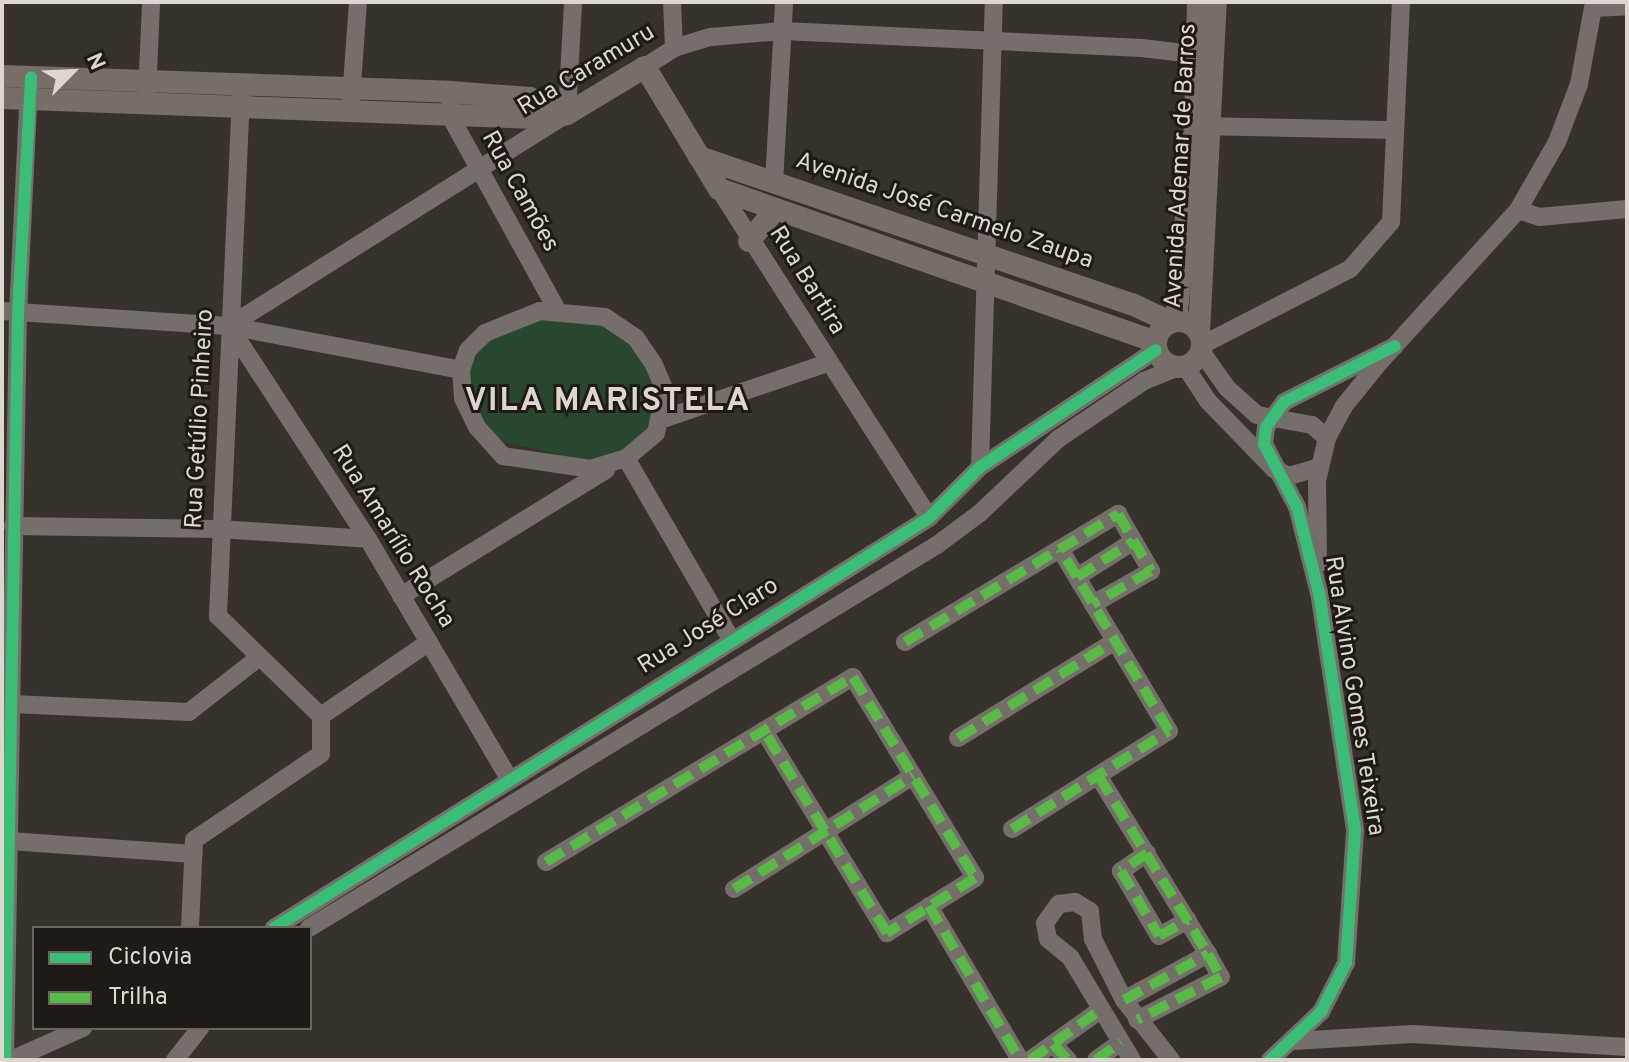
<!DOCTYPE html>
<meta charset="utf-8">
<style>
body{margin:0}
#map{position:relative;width:1629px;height:1062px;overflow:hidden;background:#38322c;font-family:Overpass,sans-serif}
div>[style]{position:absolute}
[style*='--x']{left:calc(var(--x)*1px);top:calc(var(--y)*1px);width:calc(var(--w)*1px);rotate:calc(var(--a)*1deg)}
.green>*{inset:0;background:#29472e}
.minor>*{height:18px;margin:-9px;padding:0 9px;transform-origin:9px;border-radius:9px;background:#756e6a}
.major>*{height:22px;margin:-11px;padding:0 11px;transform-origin:11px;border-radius:11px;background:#776e68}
.major>.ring{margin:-11px;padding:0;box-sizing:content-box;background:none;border:22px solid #776e68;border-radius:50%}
.quiet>*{height:10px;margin-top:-5px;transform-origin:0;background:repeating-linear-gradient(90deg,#58b947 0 20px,transparent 0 30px)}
.cycleway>*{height:12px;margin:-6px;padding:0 6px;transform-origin:6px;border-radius:6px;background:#3abd76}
span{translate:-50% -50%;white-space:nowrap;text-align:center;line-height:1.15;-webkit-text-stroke:6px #1f1a16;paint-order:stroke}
.street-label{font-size:24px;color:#dcd6cf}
.district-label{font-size:32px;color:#dcd6cf;font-weight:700;letter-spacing:2px}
.frame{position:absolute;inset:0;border:4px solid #dcd6cf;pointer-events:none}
.legend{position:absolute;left:32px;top:926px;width:280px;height:104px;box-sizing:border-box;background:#1f1a16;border:2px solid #6b6560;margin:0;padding:10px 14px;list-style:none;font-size:24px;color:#dcd6cf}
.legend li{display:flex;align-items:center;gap:16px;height:40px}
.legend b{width:40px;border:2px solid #6b6560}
.north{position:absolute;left:32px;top:32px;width:80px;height:80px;-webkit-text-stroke:6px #1f1a16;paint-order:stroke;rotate:66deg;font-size:22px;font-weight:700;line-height:32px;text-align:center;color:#dcd6cf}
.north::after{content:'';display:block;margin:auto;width:28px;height:36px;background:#dcd6cf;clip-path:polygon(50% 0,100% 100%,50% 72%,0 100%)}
</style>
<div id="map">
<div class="green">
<i style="clip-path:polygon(541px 315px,602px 321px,631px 343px,649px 367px,659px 394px,647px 433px,617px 456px,589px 461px,491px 439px,474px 404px,468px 373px,485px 340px)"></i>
</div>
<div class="minor">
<i style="--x:672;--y:2;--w:46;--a:87.5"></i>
<i style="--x:1594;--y:8;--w:33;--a:-3"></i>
<i style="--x:645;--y:67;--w:35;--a:-33"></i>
<i style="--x:674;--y:48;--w:39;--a:-17"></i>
<i style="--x:711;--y:37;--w:72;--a:-4.8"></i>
<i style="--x:783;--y:31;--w:359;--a:2.7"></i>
<i style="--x:1142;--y:48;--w:66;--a:6.9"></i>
<i style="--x:147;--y:95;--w:93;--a:-87.5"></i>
<i style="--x:241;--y:95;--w:522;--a:92.53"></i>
<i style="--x:218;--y:616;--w:144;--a:44.2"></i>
<i style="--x:351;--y:99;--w:97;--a:-85.9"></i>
<i style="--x:450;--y:106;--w:10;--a:90"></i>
<i style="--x:450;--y:116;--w:224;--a:61.1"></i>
<i style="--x:1198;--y:126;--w:197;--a:1.2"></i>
<i style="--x:774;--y:183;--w:181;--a:-86.8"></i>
<i style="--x:719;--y:189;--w:390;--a:57.4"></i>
<i style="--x:1518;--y:210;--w:22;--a:18"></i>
<i style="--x:1539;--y:217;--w:88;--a:-5.2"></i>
<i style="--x:2;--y:311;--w:227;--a:3.8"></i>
<i style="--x:229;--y:326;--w:236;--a:10.7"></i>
<i style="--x:540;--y:311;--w:65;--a:5.3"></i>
<i style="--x:605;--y:317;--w:37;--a:34"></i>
<i style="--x:636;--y:338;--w:32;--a:56"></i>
<i style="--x:654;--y:365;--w:28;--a:67"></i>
<i style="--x:665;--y:391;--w:43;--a:102.1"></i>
<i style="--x:656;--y:433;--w:39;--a:140"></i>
<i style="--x:626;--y:458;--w:37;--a:163"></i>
<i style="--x:591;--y:469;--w:89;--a:-171.6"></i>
<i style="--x:503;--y:456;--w:39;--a:-132"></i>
<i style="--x:477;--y:427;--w:32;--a:-116"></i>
<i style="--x:463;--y:398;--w:28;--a:-94"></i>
<i style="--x:461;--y:370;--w:21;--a:-71"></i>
<i style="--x:468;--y:350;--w:24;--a:-45"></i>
<i style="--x:485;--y:333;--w:59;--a:-21.8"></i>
<i style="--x:229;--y:326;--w:254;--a:56.9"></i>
<i style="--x:368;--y:539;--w:276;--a:59.5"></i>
<i style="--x:229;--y:326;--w:399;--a:-32.1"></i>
<i style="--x:567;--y:114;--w:112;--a:-86.9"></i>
<i style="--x:1202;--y:345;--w:166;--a:-27.2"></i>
<i style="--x:1350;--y:269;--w:62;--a:-48.9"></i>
<i style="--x:1391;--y:222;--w:220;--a:-87.4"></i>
<i style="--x:1201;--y:351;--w:45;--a:54.9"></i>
<i style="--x:1227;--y:388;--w:40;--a:42"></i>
<i style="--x:1257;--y:415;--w:56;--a:10.3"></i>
<i style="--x:1312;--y:425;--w:20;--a:41"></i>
<i style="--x:1185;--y:366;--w:42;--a:56.7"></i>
<i style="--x:1208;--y:401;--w:95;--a:45.9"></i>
<i style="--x:1274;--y:469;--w:17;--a:25"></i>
<i style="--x:1289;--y:476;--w:32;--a:-16"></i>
<i style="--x:660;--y:420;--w:176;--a:-18.8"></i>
<i style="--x:626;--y:458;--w:209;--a:59.9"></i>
<i style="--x:980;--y:467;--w:465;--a:-88.3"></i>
<i style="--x:13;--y:526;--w:206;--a:0.8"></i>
<i style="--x:219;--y:529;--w:149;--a:3.8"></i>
<i style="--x:1318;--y:564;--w:83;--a:-90.7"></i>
<i style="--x:1317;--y:481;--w:44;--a:-76.9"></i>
<i style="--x:1327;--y:438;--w:36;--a:-62"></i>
<i style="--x:1344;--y:406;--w:54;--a:-51"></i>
<i style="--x:1378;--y:364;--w:208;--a:-47.7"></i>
<i style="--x:1518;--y:210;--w:78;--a:-60.2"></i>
<i style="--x:1557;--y:142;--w:62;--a:-69.2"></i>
<i style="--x:1579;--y:84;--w:83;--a:-79.6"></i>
<i style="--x:1077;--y:577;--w:67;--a:-32.3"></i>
<i style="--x:401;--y:596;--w:241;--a:-31.6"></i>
<i style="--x:905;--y:642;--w:249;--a:-31"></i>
<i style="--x:1118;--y:514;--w:66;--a:59.9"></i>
<i style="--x:1151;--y:571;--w:67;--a:150.4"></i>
<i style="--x:12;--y:704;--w:177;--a:2.6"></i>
<i style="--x:189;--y:712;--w:88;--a:-38"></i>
<i style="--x:958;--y:738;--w:185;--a:-31.7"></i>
<i style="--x:1099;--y:777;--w:208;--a:58.4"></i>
<i style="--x:1012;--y:829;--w:185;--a:-32"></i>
<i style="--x:1169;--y:731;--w:212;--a:-120.9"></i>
<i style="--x:9;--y:841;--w:185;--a:4"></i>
<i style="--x:1147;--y:853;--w:32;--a:145"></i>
<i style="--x:1121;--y:871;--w:75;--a:59.7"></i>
<i style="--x:1159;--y:936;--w:33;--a:-29"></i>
<i style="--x:546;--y:862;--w:358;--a:-31.1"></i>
<i style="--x:853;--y:677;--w:235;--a:58.7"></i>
<i style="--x:975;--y:878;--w:104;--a:148"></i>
<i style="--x:887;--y:933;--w:237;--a:-121.3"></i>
<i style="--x:734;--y:889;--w:212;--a:-32.3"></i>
<i style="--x:929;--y:906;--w:179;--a:59.4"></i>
<i style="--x:190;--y:928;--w:88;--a:-87.4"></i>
<i style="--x:194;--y:840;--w:153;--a:-34.1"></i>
<i style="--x:321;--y:754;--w:38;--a:-90"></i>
<i style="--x:321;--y:716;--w:131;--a:-34.4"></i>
<i style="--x:274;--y:928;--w:773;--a:-32.04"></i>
<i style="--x:929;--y:518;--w:72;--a:-45"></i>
<i style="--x:980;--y:467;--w:211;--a:-33.6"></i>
<i style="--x:309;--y:928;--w:736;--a:-31.38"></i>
<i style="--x:937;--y:545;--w:54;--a:-36.7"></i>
<i style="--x:980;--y:513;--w:108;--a:-43.5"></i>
<i style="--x:1058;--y:439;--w:104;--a:-34"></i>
<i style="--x:1144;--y:381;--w:37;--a:-22"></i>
<i style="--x:1124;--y:1000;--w:96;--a:-28.7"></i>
<i style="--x:1208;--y:954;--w:26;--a:61"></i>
<i style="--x:1221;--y:977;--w:94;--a:152.9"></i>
<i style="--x:1293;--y:1041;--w:120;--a:-3.3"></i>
<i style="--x:1413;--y:1034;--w:214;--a:3.5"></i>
<i style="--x:1053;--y:1044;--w:22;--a:47"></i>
<i style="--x:5;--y:1060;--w:748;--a:-89"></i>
<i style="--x:18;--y:312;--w:225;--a:-87.2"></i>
<i style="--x:11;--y:1060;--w:79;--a:-24"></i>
<i style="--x:175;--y:1060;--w:41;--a:-52"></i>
<i style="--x:1030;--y:1060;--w:86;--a:-35.5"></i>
<i style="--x:1096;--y:1060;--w:31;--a:-36"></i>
<i style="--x:1132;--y:1060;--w:120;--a:-121"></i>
<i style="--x:1070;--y:957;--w:28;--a:-141"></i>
<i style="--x:1048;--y:939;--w:16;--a:-101"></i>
<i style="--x:1045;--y:923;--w:24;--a:-54"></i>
<i style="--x:1059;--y:904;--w:16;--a:-7"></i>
<i style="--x:1075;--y:902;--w:17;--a:31"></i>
<i style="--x:1090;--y:911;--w:28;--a:84"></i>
<i style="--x:1093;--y:939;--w:68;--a:63.1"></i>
<i style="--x:1124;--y:1000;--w:76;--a:51.9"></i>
<i style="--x:1270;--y:1060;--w:70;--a:-43.3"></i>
<i style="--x:1321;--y:1012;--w:55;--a:-63"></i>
<i style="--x:1346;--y:963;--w:133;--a:-86.1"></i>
<i style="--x:1355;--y:830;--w:240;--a:-98.6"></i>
<i style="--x:1319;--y:593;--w:89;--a:-104.3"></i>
<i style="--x:1297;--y:507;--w:71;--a:-117.6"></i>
<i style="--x:1264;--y:444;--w:17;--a:-83"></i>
<i style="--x:1266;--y:427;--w:31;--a:-54"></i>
<i style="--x:1284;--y:402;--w:124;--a:-26.8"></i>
</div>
<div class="major">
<i style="--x:2;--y:76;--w:448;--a:2"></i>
<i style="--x:450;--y:92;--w:80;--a:4.3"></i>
<i style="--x:530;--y:98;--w:39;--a:24"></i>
<i style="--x:2;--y:98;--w:534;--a:2.14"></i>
<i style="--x:536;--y:118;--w:31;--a:-7"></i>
<i style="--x:567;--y:114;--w:91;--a:-31.1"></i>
<i style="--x:645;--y:67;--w:143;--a:58.8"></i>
<i style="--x:719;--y:189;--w:462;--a:19.3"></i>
<i style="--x:699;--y:157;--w:457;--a:18.8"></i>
<i style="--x:1132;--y:304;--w:42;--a:25.3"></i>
<i style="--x:749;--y:241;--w:42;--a:-49.8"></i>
<i class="ring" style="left:1156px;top:321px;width:24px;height:24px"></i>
<i style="--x:1176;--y:321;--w:197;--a:-84.5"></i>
<i style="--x:1195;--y:125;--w:123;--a:-88.6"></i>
<i style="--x:1199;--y:333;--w:331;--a:-87.1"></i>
</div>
<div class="quiet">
<i style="--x:1077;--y:577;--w:67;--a:-32.3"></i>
<i style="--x:905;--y:642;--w:249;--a:-31"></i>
<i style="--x:1118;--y:514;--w:66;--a:59.9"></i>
<i style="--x:1151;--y:571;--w:67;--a:150.4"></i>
<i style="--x:958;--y:738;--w:185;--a:-31.7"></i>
<i style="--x:1099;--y:777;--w:208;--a:58.4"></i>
<i style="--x:1012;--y:829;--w:185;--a:-32"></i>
<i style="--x:1169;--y:731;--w:212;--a:-120.9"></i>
<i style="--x:1147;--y:853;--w:32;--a:145"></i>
<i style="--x:1121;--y:871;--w:75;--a:59.7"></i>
<i style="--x:1159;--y:936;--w:33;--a:-29"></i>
<i style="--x:546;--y:862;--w:358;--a:-31.1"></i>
<i style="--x:853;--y:677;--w:235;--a:58.7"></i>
<i style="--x:975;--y:878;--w:104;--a:148"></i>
<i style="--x:887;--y:933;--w:237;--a:-121.3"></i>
<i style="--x:734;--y:889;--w:212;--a:-32.3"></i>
<i style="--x:929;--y:906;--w:179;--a:59.4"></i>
<i style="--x:1124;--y:1000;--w:96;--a:-28.7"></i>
<i style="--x:1208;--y:954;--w:26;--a:61"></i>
<i style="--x:1221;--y:977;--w:94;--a:152.9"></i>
<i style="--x:1053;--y:1044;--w:22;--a:47"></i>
<i style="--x:1030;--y:1060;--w:86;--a:-35.5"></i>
<i style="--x:1096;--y:1060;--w:31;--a:-36"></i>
</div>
<div class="cycleway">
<i style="--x:274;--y:928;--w:773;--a:-32.04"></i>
<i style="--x:929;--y:518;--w:72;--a:-45"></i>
<i style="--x:980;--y:467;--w:211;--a:-33.6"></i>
<i style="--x:5;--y:1060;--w:748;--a:-89"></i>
<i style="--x:18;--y:312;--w:235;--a:-86.8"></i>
<i style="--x:1270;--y:1060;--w:70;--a:-43.3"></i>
<i style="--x:1321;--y:1012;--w:55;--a:-63"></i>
<i style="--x:1346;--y:963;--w:133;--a:-86.1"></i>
<i style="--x:1355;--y:830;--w:240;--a:-98.6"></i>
<i style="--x:1319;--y:593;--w:89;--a:-104.3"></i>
<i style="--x:1297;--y:507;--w:71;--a:-117.6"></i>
<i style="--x:1264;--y:444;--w:17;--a:-83"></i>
<i style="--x:1266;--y:427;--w:31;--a:-54"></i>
<i style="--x:1284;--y:402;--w:124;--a:-26.8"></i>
</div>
<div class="street-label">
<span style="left:587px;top:71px;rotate:-31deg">Rua Caramuru</span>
<span style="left:1182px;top:166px;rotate:-87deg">Avenida Ademar de Barros</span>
<span style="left:519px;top:192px;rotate:61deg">Rua Camões</span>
<span style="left:944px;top:212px;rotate:19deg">Avenida José Carmelo Zaupa</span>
<span style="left:806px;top:281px;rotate:58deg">Rua Bartira</span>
<span style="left:201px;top:419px;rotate:-87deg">Rua Getúlio Pinheiro</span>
<span style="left:392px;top:537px;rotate:58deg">Rua Amarílio Rocha</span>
<span style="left:709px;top:627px;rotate:-32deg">Rua José Claro</span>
<span style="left:1353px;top:696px;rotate:81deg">Rua Alvino Gomes Teixeira</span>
</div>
<div class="district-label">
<span style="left:608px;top:402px">VILA MARISTELA</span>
</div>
<div class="frame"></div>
<ul class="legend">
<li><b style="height:10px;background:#3abd76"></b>Ciclovia</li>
<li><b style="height:10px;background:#58b947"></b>Trilha</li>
</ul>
<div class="north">N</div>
</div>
